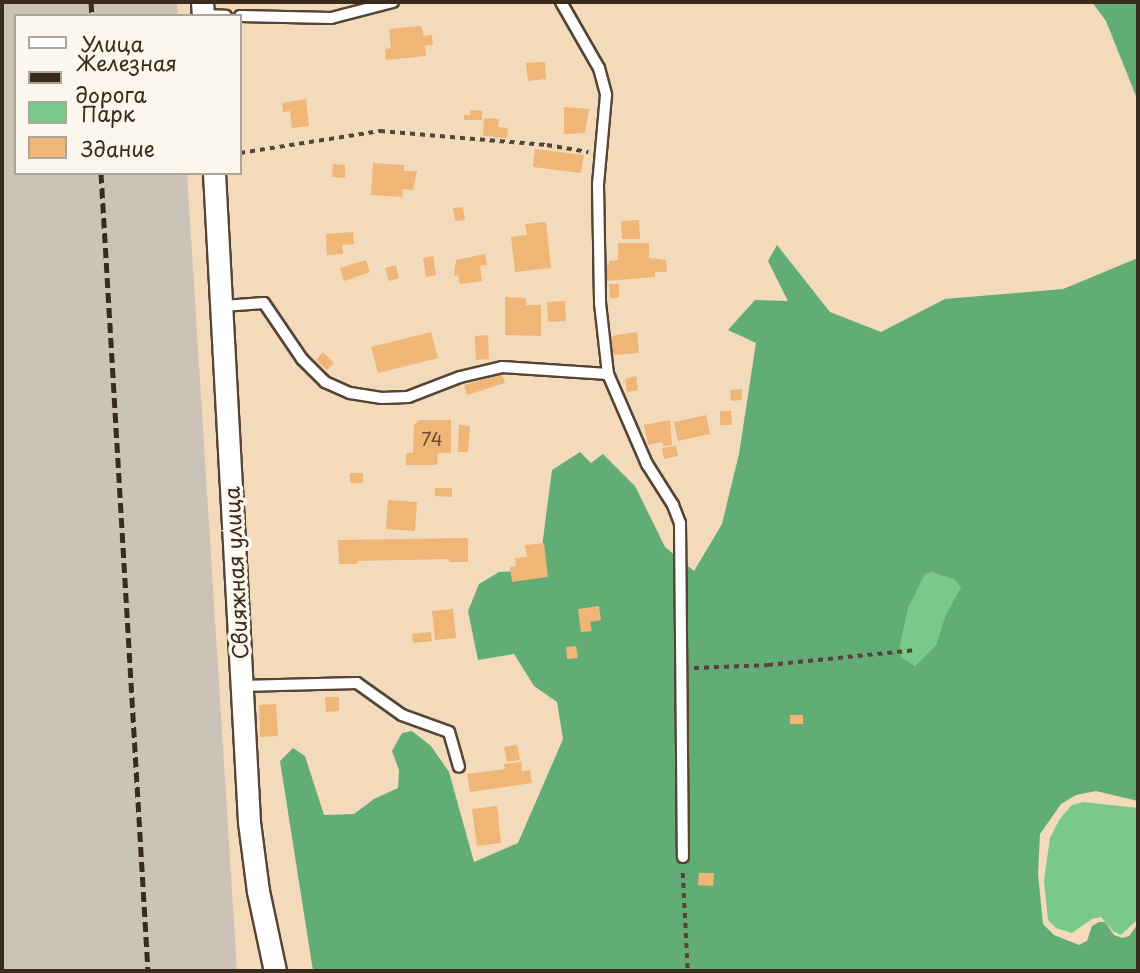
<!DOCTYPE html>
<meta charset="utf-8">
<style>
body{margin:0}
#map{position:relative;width:1140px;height:973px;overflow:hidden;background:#f2daba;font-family:"Playpen Sans",sans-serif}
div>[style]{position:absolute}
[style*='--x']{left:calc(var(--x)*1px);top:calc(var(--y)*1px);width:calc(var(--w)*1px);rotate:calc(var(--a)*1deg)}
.industrial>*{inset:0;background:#cbc3b8}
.green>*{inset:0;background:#78c98a}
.forest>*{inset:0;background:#62ad76}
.building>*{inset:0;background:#efb678}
.path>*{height:3.5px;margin-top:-1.75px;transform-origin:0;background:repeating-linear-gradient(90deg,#564435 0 5px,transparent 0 10px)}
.roads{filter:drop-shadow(2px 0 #564435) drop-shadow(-2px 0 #564435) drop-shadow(0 2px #564435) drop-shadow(0 -2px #564435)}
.lane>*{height:10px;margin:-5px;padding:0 5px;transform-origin:5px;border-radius:5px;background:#fff}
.street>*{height:21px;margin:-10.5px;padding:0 10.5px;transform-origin:10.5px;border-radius:10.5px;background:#fff}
.rail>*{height:5px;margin-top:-2.5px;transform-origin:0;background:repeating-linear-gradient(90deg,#3b2a1e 0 10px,transparent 0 15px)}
span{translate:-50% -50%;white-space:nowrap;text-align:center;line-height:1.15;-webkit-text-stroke:7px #fbf7ec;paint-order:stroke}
.number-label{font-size:18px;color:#684d34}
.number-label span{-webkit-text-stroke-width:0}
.street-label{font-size:21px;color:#3b2a1e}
.frame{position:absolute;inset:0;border:4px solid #3b2a1e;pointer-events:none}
.legend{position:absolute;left:14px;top:14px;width:228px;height:161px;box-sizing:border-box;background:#fbf7ec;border:2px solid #aea59a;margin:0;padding:9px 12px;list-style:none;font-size:21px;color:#3b2a1e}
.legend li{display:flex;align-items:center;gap:14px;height:35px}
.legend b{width:35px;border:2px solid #aea59a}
</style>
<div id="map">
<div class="industrial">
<i style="clip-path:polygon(2px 2px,177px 2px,178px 16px,16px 16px,16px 173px,187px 173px,237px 971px,2px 971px)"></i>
</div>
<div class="green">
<i style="clip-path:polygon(932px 572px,955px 580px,962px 588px,945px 616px,936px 645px,915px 666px,901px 657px,900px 646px,908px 609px,925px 574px)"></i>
<i style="clip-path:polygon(1083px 802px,1138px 808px,1138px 919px,1121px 935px,1113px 931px,1101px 917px,1092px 919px,1072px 933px,1056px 928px,1048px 920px,1044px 880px,1050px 838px,1059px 820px,1072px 805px)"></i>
</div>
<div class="forest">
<i style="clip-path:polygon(1092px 2px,1138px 2px,1138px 101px,1106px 21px)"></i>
<i style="clip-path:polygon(evenodd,777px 245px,830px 312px,881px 332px,945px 299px,1063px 289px,1138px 258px,1138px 801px,1096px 791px,1076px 795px,1061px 804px,1040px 834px,1038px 874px,1043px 924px,1054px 935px,1079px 945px,1087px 941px,1092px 926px,1099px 922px,1105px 922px,1114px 935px,1122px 938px,1129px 936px,1138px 924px,1138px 971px,313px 971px,280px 761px,293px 748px,305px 756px,324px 815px,354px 814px,374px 799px,398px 788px,399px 770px,392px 751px,402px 733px,412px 731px,431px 746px,449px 772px,474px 862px,518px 843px,563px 739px,557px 702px,534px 686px,514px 654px,478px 660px,468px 611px,479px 584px,499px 572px,539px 570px,552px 470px,580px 452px,591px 463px,603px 454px,635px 486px,665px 547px,694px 571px,722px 524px,739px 454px,756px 343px,728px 330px,755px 300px,788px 301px,768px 261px,777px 245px,932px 572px,955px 580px,961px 588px,945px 616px,936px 645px,915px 666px,901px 657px,900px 646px,908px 609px,925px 574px,932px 572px)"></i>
</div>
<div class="building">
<i style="clip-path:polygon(421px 26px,424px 36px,432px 35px,433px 45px,425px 46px,426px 56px,386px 60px,385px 49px,391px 48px,389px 29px)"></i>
<i style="clip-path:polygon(545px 62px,546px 79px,528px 81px,526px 63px)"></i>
<i style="clip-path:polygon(306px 99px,309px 126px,292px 128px,290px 111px,283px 112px,282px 103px)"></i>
<i style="clip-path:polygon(564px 107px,589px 109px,585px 133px,564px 134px)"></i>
<i style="clip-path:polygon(470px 110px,482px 111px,482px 120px,464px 120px,464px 115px,470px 115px)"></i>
<i style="clip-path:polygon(484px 118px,499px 119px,498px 127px,508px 128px,507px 138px,483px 136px)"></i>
<i style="clip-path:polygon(535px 149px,584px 155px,581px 173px,533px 167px)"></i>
<i style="clip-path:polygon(373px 163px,404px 165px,404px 171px,417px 171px,413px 190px,403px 189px,402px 197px,371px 195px)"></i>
<i style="clip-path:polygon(333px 164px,345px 165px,345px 178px,332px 177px)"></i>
<i style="clip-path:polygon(463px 207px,465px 220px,455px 221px,453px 208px)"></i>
<i style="clip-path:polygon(639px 220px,640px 239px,622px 239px,621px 221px)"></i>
<i style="clip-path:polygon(546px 222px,551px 268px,515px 272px,511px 237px,527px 235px,525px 224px)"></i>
<i style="clip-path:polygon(353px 232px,354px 244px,342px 245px,343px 254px,327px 255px,326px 234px)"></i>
<i style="clip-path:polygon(618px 243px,649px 243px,649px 258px,666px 260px,667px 272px,655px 272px,655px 277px,605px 281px,605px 265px,609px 265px,609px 261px,618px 260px)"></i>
<i style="clip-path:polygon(485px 254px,487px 265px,480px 266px,482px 281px,460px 284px,458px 275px,454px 276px,456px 260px)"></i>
<i style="clip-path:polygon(433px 256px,436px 275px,426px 277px,423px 258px)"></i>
<i style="clip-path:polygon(366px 260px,370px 272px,344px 281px,340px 268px)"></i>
<i style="clip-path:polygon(396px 265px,399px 278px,389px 281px,385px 268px)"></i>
<i style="clip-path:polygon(609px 284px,619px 284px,619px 298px,610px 298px)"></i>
<i style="clip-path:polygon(505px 297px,526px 298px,526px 305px,541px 305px,541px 336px,505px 335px)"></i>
<i style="clip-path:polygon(565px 301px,566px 321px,548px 322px,547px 302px)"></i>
<i style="clip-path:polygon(431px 332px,438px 358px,378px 373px,371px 347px)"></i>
<i style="clip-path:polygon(637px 332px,639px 353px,613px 355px,611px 336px)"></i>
<i style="clip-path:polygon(488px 335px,489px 359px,476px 360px,475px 336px)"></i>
<i style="clip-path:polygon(323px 352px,334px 363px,327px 370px,316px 360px)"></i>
<i style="clip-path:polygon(502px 374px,505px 383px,467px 395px,464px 385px)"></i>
<i style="clip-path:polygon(636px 376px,638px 390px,627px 392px,625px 379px)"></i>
<i style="clip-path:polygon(742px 389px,742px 400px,731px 401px,730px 390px)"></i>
<i style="clip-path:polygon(720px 411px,731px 411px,732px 425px,720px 425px)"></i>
<i style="clip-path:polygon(706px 415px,710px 434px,678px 441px,674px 422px)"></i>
<i style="clip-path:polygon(419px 420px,451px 420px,451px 453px,438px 453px,437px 465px,406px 465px,406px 453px,413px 453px,414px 425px)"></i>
<i style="clip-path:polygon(670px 420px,672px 445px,663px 446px,662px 442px,648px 445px,644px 425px)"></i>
<i style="clip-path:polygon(459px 425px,470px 426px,468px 452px,458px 452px)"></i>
<i style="clip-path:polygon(676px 446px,678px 456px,664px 459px,662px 448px)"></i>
<i style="clip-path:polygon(350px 473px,363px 473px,363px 483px,350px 483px)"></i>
<i style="clip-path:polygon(435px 488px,452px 488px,452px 497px,435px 496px)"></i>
<i style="clip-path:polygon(388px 500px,417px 502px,415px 531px,386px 529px)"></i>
<i style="clip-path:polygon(468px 538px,468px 562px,449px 562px,449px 559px,357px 561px,357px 564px,339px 564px,338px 540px)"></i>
<i style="clip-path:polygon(544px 543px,548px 577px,512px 582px,510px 567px,516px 566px,515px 558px,527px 557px,525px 545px)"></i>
<i style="clip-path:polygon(599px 606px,601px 620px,590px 622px,592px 631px,581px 632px,578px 609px)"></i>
<i style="clip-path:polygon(453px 609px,456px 638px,435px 640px,432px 611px)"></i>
<i style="clip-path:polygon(431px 632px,432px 641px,413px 643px,412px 634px)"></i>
<i style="clip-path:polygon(576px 646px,578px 658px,567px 659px,566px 647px)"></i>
<i style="clip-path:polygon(325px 697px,339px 697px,339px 711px,326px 712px)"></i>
<i style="clip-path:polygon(276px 704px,278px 736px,260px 737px,259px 705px)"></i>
<i style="clip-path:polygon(790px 715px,803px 715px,803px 724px,790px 724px)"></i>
<i style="clip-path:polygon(517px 745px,520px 760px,507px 762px,504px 747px)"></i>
<i style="clip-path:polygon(521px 762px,522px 771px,530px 770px,532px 783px,470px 792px,467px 774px,505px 769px,504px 764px)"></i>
<i style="clip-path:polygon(497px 806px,501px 843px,477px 846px,472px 809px)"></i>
<i style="clip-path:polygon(699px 873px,714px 873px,713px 886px,698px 885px)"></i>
</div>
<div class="path">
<i style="--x:240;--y:153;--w:142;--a:-8.9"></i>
<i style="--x:380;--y:131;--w:168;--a:4.8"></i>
<i style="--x:547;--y:145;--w:42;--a:9.7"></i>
<i style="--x:694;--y:668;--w:74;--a:-2.3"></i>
<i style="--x:768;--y:665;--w:149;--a:-5.8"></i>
<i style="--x:683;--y:873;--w:98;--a:87.1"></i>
</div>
<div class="roads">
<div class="lane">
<i style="--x:561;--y:2;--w:76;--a:60.1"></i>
<i style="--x:599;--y:68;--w:28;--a:75"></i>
<i style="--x:606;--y:95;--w:90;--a:95.1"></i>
<i style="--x:598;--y:185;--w:118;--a:89"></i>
<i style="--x:600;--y:303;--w:71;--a:83.6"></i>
<i style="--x:608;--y:374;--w:98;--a:66.6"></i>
<i style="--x:647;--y:464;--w:49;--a:57.6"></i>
<i style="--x:673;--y:505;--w:19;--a:69"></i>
<i style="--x:680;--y:523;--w:334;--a:89.5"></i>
<i style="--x:203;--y:15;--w:23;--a:2"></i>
<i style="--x:240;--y:16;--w:91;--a:1.3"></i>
<i style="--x:331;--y:18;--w:64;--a:-14.5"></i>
<i style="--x:223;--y:306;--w:41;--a:-4.2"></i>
<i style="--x:264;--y:303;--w:68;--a:55.8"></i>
<i style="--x:302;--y:359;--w:33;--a:45"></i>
<i style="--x:325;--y:382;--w:27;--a:24"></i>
<i style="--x:350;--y:393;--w:32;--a:9"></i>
<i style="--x:382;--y:398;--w:26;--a:-2"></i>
<i style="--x:408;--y:397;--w:56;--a:-21"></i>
<i style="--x:460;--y:377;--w:43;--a:-13.4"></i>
<i style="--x:502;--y:367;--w:106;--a:3.8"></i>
<i style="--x:241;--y:686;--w:116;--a:-1.5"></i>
<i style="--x:357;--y:683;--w:55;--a:35.4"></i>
<i style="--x:402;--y:715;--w:50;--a:19.9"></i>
<i style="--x:449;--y:732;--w:36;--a:74"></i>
</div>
<div class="street">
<i style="--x:202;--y:2;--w:14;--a:86"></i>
<i style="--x:214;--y:173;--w:650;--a:86.91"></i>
<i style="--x:249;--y:822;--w:70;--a:82.6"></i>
<i style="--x:258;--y:891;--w:82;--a:78"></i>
</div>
</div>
<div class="rail">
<i style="--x:91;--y:2;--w:14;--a:86"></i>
<i style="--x:101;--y:173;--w:799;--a:86.63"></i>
</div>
<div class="number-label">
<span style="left:432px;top:439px">74</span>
</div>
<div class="street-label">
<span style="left:235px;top:573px;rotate:-93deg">Свияжная улица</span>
</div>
<div class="frame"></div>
<ul class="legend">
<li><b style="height:9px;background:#fff"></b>Улица</li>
<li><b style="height:9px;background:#3b2a1e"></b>Железная дорога</li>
<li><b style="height:19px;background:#78c98a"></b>Парк</li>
<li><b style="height:19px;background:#efb678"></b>Здание</li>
</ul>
</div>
